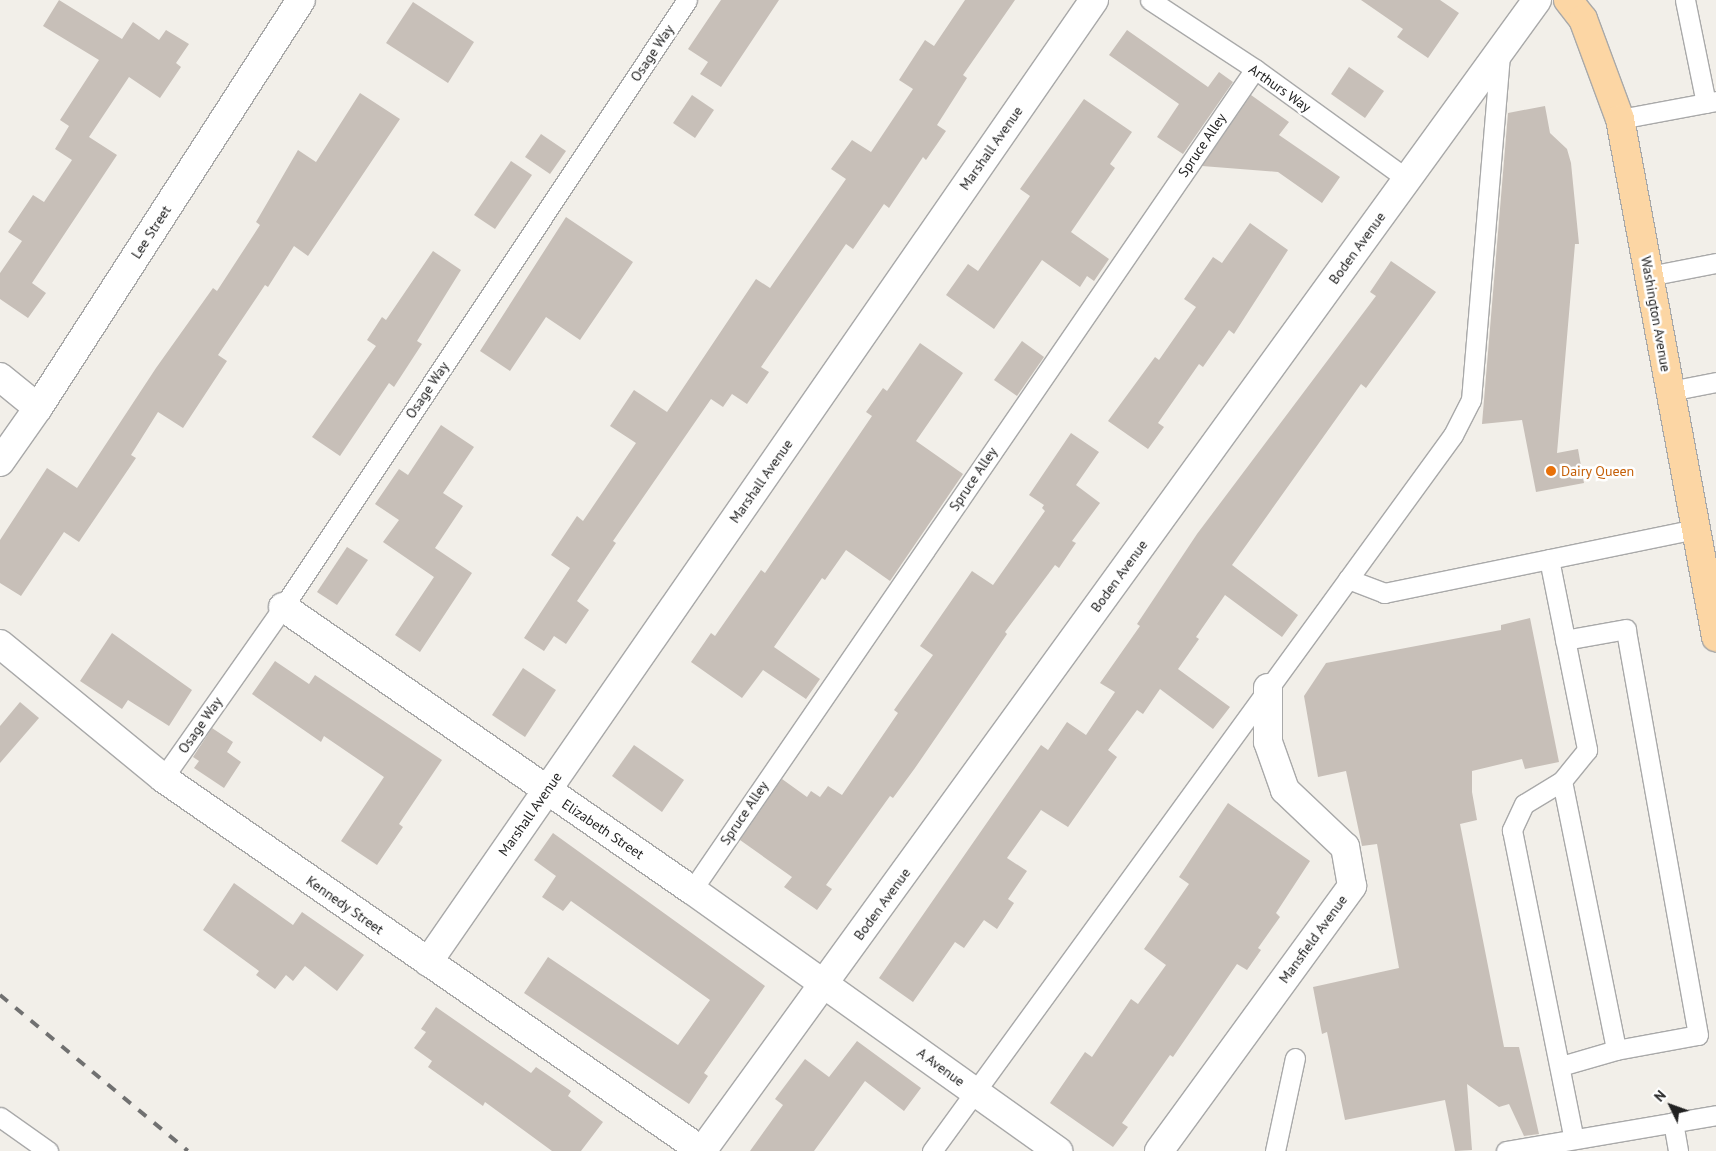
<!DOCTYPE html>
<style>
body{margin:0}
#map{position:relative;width:1716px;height:1151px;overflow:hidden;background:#f2efe9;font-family:"PT Sans",sans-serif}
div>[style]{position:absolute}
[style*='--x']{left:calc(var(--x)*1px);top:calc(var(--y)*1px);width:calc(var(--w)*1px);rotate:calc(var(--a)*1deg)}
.building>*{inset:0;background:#c7bfb8}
.roads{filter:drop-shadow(1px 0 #a9a9a9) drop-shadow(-1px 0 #a9a9a9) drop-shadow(0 1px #a9a9a9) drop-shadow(0 -1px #a9a9a9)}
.service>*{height:19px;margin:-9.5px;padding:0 9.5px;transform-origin:9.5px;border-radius:9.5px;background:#fff}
.minor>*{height:28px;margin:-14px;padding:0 14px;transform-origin:14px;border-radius:14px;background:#fff}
.primary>*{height:28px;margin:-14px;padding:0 14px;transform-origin:14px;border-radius:14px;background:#fcd6a4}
.rail>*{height:4px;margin-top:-2px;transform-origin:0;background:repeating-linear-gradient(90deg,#707070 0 10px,transparent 0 20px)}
.dots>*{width:14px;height:14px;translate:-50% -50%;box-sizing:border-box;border:2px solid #fff;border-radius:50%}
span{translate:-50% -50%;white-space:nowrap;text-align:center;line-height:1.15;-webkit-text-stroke:5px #fff;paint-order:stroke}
.street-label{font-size:14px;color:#222}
.food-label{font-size:14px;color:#c56008}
.left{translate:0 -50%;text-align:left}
.north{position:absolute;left:1646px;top:1081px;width:50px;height:50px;-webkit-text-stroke:4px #fff;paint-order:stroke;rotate:312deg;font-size:14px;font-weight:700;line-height:20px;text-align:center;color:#222}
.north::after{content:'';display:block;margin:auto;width:18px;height:22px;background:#222;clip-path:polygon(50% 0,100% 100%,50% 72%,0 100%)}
</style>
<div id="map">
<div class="building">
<i style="clip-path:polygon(59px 0,122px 39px,133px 22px,159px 40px,166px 30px,189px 44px,176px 63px,181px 67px,160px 98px,129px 77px,89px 137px,117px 155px,32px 283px,46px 293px,28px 318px,0 299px,0 273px,22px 241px,8px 232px,33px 195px,44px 202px,72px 160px,55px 149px,69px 126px,60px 120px,99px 60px,43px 26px)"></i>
<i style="clip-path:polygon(721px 0,779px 0,721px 87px,700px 74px,708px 62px,688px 49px)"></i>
<i style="clip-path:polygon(965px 0,1015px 0,963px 75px,967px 78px,937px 125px,946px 131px,926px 160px,923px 157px,889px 208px,884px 204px,853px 249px,846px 244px,761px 367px,769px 372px,747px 404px,732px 394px,723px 407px,711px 399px,613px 541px,616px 543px,577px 601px,589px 610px,566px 644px,554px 636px,544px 651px,524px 638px,570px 568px,551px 555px,577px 516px,583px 521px,636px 443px,610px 426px,634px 390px,667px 412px,756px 279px,770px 288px,846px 179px,831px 169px,852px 140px,871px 152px,913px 89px,899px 80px,925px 40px,934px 46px)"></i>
<i style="clip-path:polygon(1361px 0,1440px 0,1459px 13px,1428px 58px,1397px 37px,1403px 29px)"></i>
<i style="clip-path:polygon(413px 2px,474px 42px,448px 83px,386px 43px)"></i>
<i style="clip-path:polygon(1127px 30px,1208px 87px,1219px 72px,1233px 82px,1183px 154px,1157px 137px,1179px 104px,1109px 55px)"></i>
<i style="clip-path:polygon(1349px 67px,1384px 91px,1365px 118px,1331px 94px)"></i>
<i style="clip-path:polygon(360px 93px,400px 119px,308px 256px,294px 246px,268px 287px,265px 285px,218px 355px,227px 361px,183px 428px,158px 412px,131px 455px,136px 458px,79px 542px,64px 532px,21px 596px,0 583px,0 540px,47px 468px,77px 488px,156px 368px,213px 288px,217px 291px,260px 225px,256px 222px,298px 150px,316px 162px)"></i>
<i style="clip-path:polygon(692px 95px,714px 110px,695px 138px,673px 123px)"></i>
<i style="clip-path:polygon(1251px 95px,1289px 122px,1279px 135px,1340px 177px,1322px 203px,1278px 172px,1202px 166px)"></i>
<i style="clip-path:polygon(1084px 99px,1132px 132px,1110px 164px,1115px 168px,1071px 232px,1109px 259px,1094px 281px,1087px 276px,1080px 287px,1042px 260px,994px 329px,946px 295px,968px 264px,978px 271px,1030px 196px,1020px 189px)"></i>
<i style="clip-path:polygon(1545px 106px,1550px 133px,1567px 149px,1571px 163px,1579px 244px,1575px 244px,1557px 453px,1578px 449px,1584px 483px,1536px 492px,1522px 420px,1482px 424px,1508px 113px)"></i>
<i style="clip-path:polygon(541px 134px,566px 151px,550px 174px,525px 157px)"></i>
<i style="clip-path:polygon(511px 161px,532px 175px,495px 229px,474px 215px)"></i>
<i style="clip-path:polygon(566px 217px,633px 262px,580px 340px,546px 317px,510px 371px,480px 351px)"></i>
<i style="clip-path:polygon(1250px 223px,1288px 250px,1234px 334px,1229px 330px,1203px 367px,1199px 364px,1158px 423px,1164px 427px,1148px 449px,1108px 421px,1155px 357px,1159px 360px,1196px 307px,1184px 299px,1213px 257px,1222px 263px)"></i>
<i style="clip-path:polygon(433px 251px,461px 270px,417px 341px,422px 344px,394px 387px,389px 383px,340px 456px,312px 437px,376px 346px,367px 340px,382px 317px,386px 320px)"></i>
<i style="clip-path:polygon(1391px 261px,1436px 292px,1366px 388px,1361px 384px,1232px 565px,1298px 615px,1282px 637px,1225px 595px,1196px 637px,1199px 639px,1178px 669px,1230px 707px,1213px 729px,1160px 689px,1143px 714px,1137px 710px,1108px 750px,1117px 757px,1068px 827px,1041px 810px,1007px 858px,1027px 871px,1008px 899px,1014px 903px,997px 929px,984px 920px,964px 948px,955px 942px,913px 1002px,879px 978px,1041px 745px,1048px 750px,1067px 722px,1086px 735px,1115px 692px,1100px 683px,1140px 626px,1137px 624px,1197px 534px,1376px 296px,1370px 292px)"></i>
<i style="clip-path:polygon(1022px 341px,1044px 357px,1017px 396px,994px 380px)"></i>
<i style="clip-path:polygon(920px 343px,963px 373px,916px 441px,963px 474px,890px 581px,846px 550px,825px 580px,822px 578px,774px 647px,820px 679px,806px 699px,763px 670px,742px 698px,691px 662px,711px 633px,715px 636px,761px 570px,765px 573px,872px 416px,866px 412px,883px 388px,887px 391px)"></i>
<i style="clip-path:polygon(441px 425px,474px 447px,443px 493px,463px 506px,435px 548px,472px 573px,420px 652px,395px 635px,434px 577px,383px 542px,399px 520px,375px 504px,399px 469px,408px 475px)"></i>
<i style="clip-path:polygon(1071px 433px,1099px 452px,1076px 485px,1100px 503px,1072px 541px,1076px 543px,1059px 568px,1055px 565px,1005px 632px,1007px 634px,915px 768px,893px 798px,890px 796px,826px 885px,832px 889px,817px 910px,784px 887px,792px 877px,740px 840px,782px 779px,807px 797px,811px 791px,820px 797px,828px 786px,842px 795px,898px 713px,894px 710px,933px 655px,920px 646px,972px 571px,993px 585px,1045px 511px,1042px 508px,1044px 505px,1029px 495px)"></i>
<i style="clip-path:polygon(347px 547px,368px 560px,337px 605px,317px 592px)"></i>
<i style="clip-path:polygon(1530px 618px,1559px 762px,1525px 769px,1522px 759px,1472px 771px,1472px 792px,1477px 820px,1460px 824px,1504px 1047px,1519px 1047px,1539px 1134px,1524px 1136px,1509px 1104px,1499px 1107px,1467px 1084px,1472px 1150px,1455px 1151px,1445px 1100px,1345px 1120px,1327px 1032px,1322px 1034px,1313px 987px,1399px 968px,1377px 844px,1362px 846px,1346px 771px,1318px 777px,1304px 696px,1326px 663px,1501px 630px,1501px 625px)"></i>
<i style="clip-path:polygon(112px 633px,192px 690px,169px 726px,128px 700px,122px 709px,80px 681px)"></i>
<i style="clip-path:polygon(275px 661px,309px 684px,315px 675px,442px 760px,399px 824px,403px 827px,377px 865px,341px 841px,384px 777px,324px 736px,321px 742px,252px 694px)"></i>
<i style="clip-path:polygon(523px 668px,556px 690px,525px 737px,492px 715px)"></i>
<i style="clip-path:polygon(20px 702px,39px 718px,0 763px,0 726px)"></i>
<i style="clip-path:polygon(212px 728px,233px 742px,227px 752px,241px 762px,224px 788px,194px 768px,199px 761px,193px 757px)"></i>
<i style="clip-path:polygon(634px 745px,684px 780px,662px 812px,612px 776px)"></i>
<i style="clip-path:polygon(1228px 803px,1310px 861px,1276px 913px,1280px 917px,1258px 948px,1261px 950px,1247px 970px,1237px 964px,1173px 1057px,1170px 1055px,1122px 1123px,1128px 1127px,1113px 1147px,1050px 1103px,1085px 1052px,1092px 1057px,1131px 999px,1138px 1004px,1166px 965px,1144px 949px,1189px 884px,1179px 877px)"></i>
<i style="clip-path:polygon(553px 833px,765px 986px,704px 1073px,708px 1076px,689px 1104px,524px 993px,548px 957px,678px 1045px,710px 1000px,571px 901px,563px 911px,542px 897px,556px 876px,534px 860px)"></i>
<i style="clip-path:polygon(234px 883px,293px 925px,302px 912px,364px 955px,337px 991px,305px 966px,293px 981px,286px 975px,275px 989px,256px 975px,259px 971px,203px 930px)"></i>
<i style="clip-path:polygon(436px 1007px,531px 1073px,536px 1067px,571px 1091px,568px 1096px,603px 1122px,581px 1151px,552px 1151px,485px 1102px,483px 1106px,428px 1067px,432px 1061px,414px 1048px,426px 1032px,421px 1029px)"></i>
<i style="clip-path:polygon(857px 1041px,921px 1088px,904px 1111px,865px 1081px,814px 1151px,750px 1151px,783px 1105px,775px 1099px,805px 1059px,829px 1077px)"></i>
</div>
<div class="roads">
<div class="service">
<i style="--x:1150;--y:0;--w:126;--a:33.3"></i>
<i style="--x:1255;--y:69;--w:188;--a:35.9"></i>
<i style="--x:1685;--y:0;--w:105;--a:78.5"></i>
<i style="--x:1620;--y:119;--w:98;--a:-10.6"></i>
<i style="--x:1649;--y:276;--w:68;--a:-11"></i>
<i style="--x:1670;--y:391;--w:47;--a:-11.1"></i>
<i style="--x:1549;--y:559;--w:195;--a:78.7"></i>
<i style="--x:1587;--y:750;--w:40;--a:129"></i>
<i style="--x:1562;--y:781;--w:44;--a:148.8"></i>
<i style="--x:1524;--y:804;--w:29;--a:115"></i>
<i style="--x:1512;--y:830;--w:315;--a:78.7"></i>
<i style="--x:1348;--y:579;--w:39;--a:21"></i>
<i style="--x:1384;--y:593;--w:318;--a:-11.6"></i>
<i style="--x:163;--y:778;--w:209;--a:-54.9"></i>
<i style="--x:283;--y:607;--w:729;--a:-56.35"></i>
<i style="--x:1562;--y:781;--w:274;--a:78.6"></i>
<i style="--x:692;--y:890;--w:995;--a:-55.56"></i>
<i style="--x:1561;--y:1066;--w:57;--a:-16.2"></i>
<i style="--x:1616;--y:1050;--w:83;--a:-10.4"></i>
<i style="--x:1698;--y:1035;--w:412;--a:-100.1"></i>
<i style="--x:1626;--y:629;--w:62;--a:169.8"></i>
<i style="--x:0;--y:1117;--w:59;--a:35.3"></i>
<i style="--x:1673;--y:1122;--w:29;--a:80"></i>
<i style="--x:932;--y:1151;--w:885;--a:-53.96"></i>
<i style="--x:1453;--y:435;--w:39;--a:-63"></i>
<i style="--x:1471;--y:400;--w:349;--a:-85.2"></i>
<i style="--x:1275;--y:1151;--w:95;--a:-77.9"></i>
<i style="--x:1506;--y:1151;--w:213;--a:-9.7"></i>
</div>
<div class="minor">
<i style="--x:0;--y:377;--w:49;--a:39.2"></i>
<i style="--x:0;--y:462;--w:66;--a:-54.9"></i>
<i style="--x:38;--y:408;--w:485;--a:-57.2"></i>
<i style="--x:283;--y:607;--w:497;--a:34.7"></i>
<i style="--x:692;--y:890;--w:450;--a:35.5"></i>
<i style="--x:0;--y:644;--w:211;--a:39.4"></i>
<i style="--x:163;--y:778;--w:655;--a:34.68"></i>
<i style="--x:428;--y:962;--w:1170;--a:-55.3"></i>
<i style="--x:702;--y:1151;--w:1422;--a:-54.04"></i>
<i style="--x:1159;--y:1151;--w:328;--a:-53.9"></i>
<i style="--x:1352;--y:886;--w:40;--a:-100"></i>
<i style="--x:1345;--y:847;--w:83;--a:-136.5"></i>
<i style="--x:1285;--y:790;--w:51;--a:-109.5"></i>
<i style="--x:1268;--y:742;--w:54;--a:-90"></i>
</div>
<div class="primary">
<i style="--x:1568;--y:0;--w:24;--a:52"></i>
<i style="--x:1583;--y:19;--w:107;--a:69.7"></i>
<i style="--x:1620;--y:119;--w:527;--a:79.5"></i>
</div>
</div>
<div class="rail">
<i style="--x:0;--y:995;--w:244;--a:39.7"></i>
</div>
<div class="dots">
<i style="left:1551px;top:471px;background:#e8710a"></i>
</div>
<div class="street-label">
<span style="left:652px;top:53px;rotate:-56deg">Osage Way</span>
<span style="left:1280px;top:88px;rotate:35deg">Arthurs Way</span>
<span style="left:1202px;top:145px;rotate:-56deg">Spruce Alley</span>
<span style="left:991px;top:148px;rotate:-55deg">Marshall Avenue</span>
<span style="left:151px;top:232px;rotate:-57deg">Lee Street</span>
<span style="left:1357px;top:248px;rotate:-54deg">Boden Avenue</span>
<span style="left:1656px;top:314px;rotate:80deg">Washington Avenue</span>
<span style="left:427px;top:390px;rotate:-56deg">Osage Way</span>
<span style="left:973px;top:479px;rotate:-56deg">Spruce Alley</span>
<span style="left:761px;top:481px;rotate:-55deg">Marshall Avenue</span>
<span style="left:1119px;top:576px;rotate:-54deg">Boden Avenue</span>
<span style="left:200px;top:725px;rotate:-55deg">Osage Way</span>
<span style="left:744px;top:813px;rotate:-56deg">Spruce Alley</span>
<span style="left:530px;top:814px;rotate:-55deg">Marshall Avenue</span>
<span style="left:603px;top:829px;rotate:34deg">Elizabeth Street</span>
<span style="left:882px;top:904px;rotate:-54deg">Boden Avenue</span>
<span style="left:345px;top:905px;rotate:35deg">Kennedy Street</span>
<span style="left:1313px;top:939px;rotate:-54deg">Mansfield Avenue</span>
<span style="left:941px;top:1067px;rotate:36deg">A Avenue</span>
</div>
<div class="food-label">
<span class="left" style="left:1561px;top:471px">Dairy Queen</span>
</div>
<div class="north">N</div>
</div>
